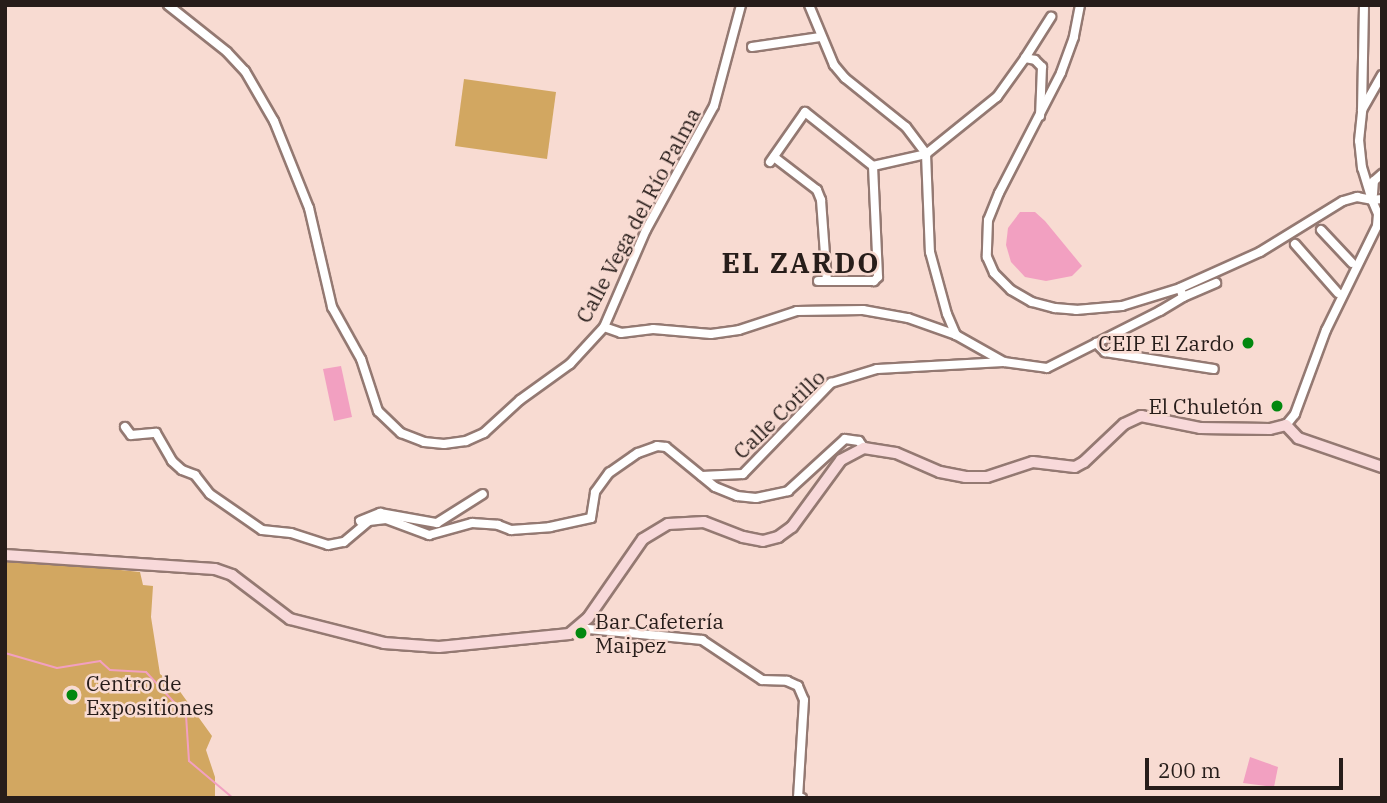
<!DOCTYPE html>
<meta charset="utf-8">
<style>
body{margin:0}
#map{position:relative;width:1387px;height:803px;overflow:hidden;background:#f8dbd2;font-family:"IBM Plex Serif",serif}
div>[style]{position:absolute}
[style*='--x']{left:calc(var(--x)*1px);top:calc(var(--y)*1px);width:calc(var(--w)*1px);rotate:calc(var(--a)*1deg)}
.green>*{inset:0;background:#d2a761}
.water>*{inset:0;background:#f2a0c1}
.stream>*{height:2px;margin:-1px;padding:0 1px;transform-origin:1px;border-radius:1px;background:#f2a0c1}
.roads{filter:drop-shadow(2px 0 #947972) drop-shadow(-2px 0 #947972) drop-shadow(0 2px #947972) drop-shadow(0 -2px #947972)}
.minor>*{height:8px;margin:-4px;padding:0 4px;transform-origin:4px;border-radius:4px;background:#fff}
.major>*{height:10px;margin:-5px;padding:0 5px;transform-origin:5px;border-radius:5px;background:#f8d9da}
.dots>*{width:19px;height:19px;translate:-50% -50%;box-sizing:border-box;border:4px solid #f8dbd2;border-radius:50%}
span{translate:-50% -50%;white-space:nowrap;text-align:center;line-height:1.15;-webkit-text-stroke:5px #f8dbd2;paint-order:stroke}
.street-label{font-size:21px;color:#271d1a}
.poi-label{font-size:21px;color:#271d1a}
.right{translate:-100% -50%;text-align:right}
.left{translate:0 -50%;text-align:left}
.district-label{font-size:28px;color:#271d1a;font-weight:700;letter-spacing:2px}
.frame{position:absolute;inset:0;border:7px solid #271d1a;pointer-events:none}
.scale{position:absolute;left:1145px;top:758px;width:198px;height:32px;box-sizing:border-box;border:4px solid #271d1a;border-top:0;padding-left:9px;font-size:21px;line-height:24px;white-space:nowrap;color:#271d1a;-webkit-text-stroke:5px #f8dbd2;paint-order:stroke}
</style>
<div id="map">
<div class="green">
<i style="clip-path:polygon(464px 79px,556px 92px,547px 159px,455px 146px)"></i>
<i style="clip-path:polygon(5px 558px,140px 572px,143px 585px,153px 586px,151px 617px,160px 674px,176px 686px,212px 736px,206px 750px,215px 777px,215px 798px,5px 798px)"></i>
</div>
<div class="water">
<i style="clip-path:polygon(1020px 212px,1035px 212px,1045px 221px,1082px 266px,1072px 276px,1046px 281px,1025px 277px,1011px 262px,1006px 245px,1008px 228px)"></i>
<i style="clip-path:polygon(341px 366px,352px 417px,334px 421px,323px 369px)"></i>
<i style="clip-path:polygon(1250px 757px,1278px 767px,1274px 787px,1243px 783px)"></i>
</div>
<div class="stream">
<i style="--x:5;--y:653;--w:54;--a:16.1"></i>
<i style="--x:57;--y:668;--w:44;--a:-9.2"></i>
<i style="--x:100;--y:661;--w:13;--a:42"></i>
<i style="--x:110;--y:670;--w:36;--a:3"></i>
<i style="--x:146;--y:672;--w:59;--a:47.1"></i>
<i style="--x:186;--y:715;--w:46;--a:86.3"></i>
<i style="--x:189;--y:761;--w:57;--a:40.1"></i>
</div>
<div class="roads">
<div class="minor">
<i style="--x:168;--y:5;--w:75;--a:38.5"></i>
<i style="--x:227;--y:52;--w:26;--a:47"></i>
<i style="--x:245;--y:71;--w:58;--a:59.9"></i>
<i style="--x:274;--y:121;--w:94;--a:68.1"></i>
<i style="--x:309;--y:208;--w:102;--a:76.9"></i>
<i style="--x:332;--y:307;--w:60;--a:60.9"></i>
<i style="--x:361;--y:359;--w:55;--a:71.9"></i>
<i style="--x:378;--y:411;--w:32;--a:44"></i>
<i style="--x:401;--y:433;--w:25;--a:21"></i>
<i style="--x:424;--y:442;--w:20;--a:6"></i>
<i style="--x:444;--y:444;--w:22;--a:-8"></i>
<i style="--x:466;--y:441;--w:20;--a:-24"></i>
<i style="--x:484;--y:433;--w:49;--a:-42.5"></i>
<i style="--x:520;--y:400;--w:62;--a:-35.8"></i>
<i style="--x:570;--y:364;--w:50;--a:-47.4"></i>
<i style="--x:604;--y:327;--w:106;--a:-66.6"></i>
<i style="--x:646;--y:230;--w:141;--a:-61.3"></i>
<i style="--x:714;--y:106;--w:105;--a:-75"></i>
<i style="--x:809;--y:5;--w:65;--a:67.4"></i>
<i style="--x:834;--y:65;--w:17;--a:50"></i>
<i style="--x:845;--y:78;--w:78;--a:38.8"></i>
<i style="--x:906;--y:127;--w:34;--a:53"></i>
<i style="--x:926;--y:154;--w:98;--a:87.7"></i>
<i style="--x:930;--y:252;--w:64;--a:74.7"></i>
<i style="--x:947;--y:314;--w:23;--a:67"></i>
<i style="--x:956;--y:335;--w:55;--a:29.4"></i>
<i style="--x:1004;--y:362;--w:43;--a:7.9"></i>
<i style="--x:1047;--y:368;--w:127;--a:-26.8"></i>
<i style="--x:1160;--y:311;--w:27;--a:-31"></i>
<i style="--x:1183;--y:297;--w:9;--a:-108"></i>
<i style="--x:1080;--y:5;--w:33;--a:101"></i>
<i style="--x:1074;--y:37;--w:38;--a:110"></i>
<i style="--x:1061;--y:73;--w:135;--a:117.3"></i>
<i style="--x:999;--y:193;--w:29;--a:112"></i>
<i style="--x:988;--y:220;--w:37;--a:92"></i>
<i style="--x:987;--y:257;--w:17;--a:66"></i>
<i style="--x:994;--y:273;--w:24;--a:45"></i>
<i style="--x:1011;--y:290;--w:24;--a:30"></i>
<i style="--x:1032;--y:302;--w:24;--a:15"></i>
<i style="--x:1055;--y:308;--w:21;--a:5"></i>
<i style="--x:1076;--y:310;--w:46;--a:-5"></i>
<i style="--x:1122;--y:306;--w:61;--a:-17.2"></i>
<i style="--x:1180;--y:288;--w:88;--a:-24.2"></i>
<i style="--x:1260;--y:252;--w:97;--a:-31.6"></i>
<i style="--x:1343;--y:201;--w:15;--a:-16"></i>
<i style="--x:1357;--y:197;--w:15;--a:11"></i>
<i style="--x:1372;--y:200;--w:15;--a:67"></i>
<i style="--x:1378;--y:214;--w:12;--a:95"></i>
<i style="--x:1377;--y:226;--w:116;--a:116.1"></i>
<i style="--x:1326;--y:330;--w:90;--a:110.3"></i>
<i style="--x:1295;--y:414;--w:14;--a:129"></i>
<i style="--x:752;--y:47;--w:69;--a:-8.4"></i>
<i style="--x:1025;--y:58;--w:49;--a:-57.6"></i>
<i style="--x:1362;--y:110;--w:105;--a:-88.9"></i>
<i style="--x:774;--y:157;--w:54;--a:37.5"></i>
<i style="--x:817;--y:190;--w:11;--a:68"></i>
<i style="--x:821;--y:200;--w:81;--a:85.8"></i>
<i style="--x:770;--y:162;--w:61;--a:-55"></i>
<i style="--x:805;--y:112;--w:87;--a:38.5"></i>
<i style="--x:873;--y:166;--w:111;--a:87.4"></i>
<i style="--x:878;--y:277;--w:6;--a:135"></i>
<i style="--x:874;--y:281;--w:56;--a:180"></i>
<i style="--x:873;--y:166;--w:54;--a:-12.8"></i>
<i style="--x:926;--y:154;--w:91;--a:-38.8"></i>
<i style="--x:997;--y:97;--w:48;--a:-54.3"></i>
<i style="--x:1025;--y:58;--w:10;--a:11"></i>
<i style="--x:1035;--y:60;--w:10;--a:45"></i>
<i style="--x:1042;--y:67;--w:49;--a:92.3"></i>
<i style="--x:1373;--y:194;--w:13;--a:-86"></i>
<i style="--x:1374;--y:181;--w:11;--a:-41"></i>
<i style="--x:1372;--y:200;--w:34;--a:-107"></i>
<i style="--x:1362;--y:168;--w:27;--a:-96"></i>
<i style="--x:1359;--y:141;--w:31;--a:-84"></i>
<i style="--x:1362;--y:110;--w:40;--a:-60.3"></i>
<i style="--x:1372;--y:200;--w:10;--a:-6"></i>
<i style="--x:1321;--y:230;--w:45;--a:46.8"></i>
<i style="--x:1295;--y:244;--w:65;--a:48.7"></i>
<i style="--x:1183;--y:297;--w:36;--a:-23"></i>
<i style="--x:604;--y:327;--w:18;--a:19"></i>
<i style="--x:621;--y:333;--w:32;--a:-7"></i>
<i style="--x:653;--y:329;--w:58;--a:4.9"></i>
<i style="--x:711;--y:334;--w:28;--a:-8"></i>
<i style="--x:739;--y:330;--w:61;--a:-18.1"></i>
<i style="--x:797;--y:311;--w:66;--a:-0.9"></i>
<i style="--x:863;--y:310;--w:46;--a:10.1"></i>
<i style="--x:908;--y:318;--w:51;--a:19.5"></i>
<i style="--x:1096;--y:343;--w:13;--a:45"></i>
<i style="--x:1105;--y:352;--w:110;--a:8.9"></i>
<i style="--x:125;--y:427;--w:10;--a:53"></i>
<i style="--x:131;--y:435;--w:25;--a:-5"></i>
<i style="--x:156;--y:433;--w:32;--a:60"></i>
<i style="--x:172;--y:461;--w:13;--a:42"></i>
<i style="--x:182;--y:470;--w:14;--a:21"></i>
<i style="--x:195;--y:475;--w:24;--a:52"></i>
<i style="--x:210;--y:494;--w:63;--a:34.7"></i>
<i style="--x:262;--y:530;--w:29;--a:6"></i>
<i style="--x:291;--y:533;--w:39;--a:18"></i>
<i style="--x:328;--y:545;--w:16;--a:-11"></i>
<i style="--x:344;--y:542;--w:33;--a:-40"></i>
<i style="--x:369;--y:521;--w:17;--a:-7"></i>
<i style="--x:386;--y:519;--w:46;--a:20.4"></i>
<i style="--x:429;--y:535;--w:45;--a:-15.6"></i>
<i style="--x:472;--y:523;--w:26;--a:4"></i>
<i style="--x:498;--y:525;--w:14;--a:21"></i>
<i style="--x:511;--y:530;--w:39;--a:-4"></i>
<i style="--x:550;--y:527;--w:42;--a:-12.4"></i>
<i style="--x:591;--y:518;--w:26;--a:-81"></i>
<i style="--x:595;--y:492;--w:24;--a:-54"></i>
<i style="--x:609;--y:473;--w:35;--a:-35"></i>
<i style="--x:638;--y:453;--w:20;--a:-20"></i>
<i style="--x:657;--y:446;--w:9;--a:6"></i>
<i style="--x:666;--y:447;--w:63;--a:39.2"></i>
<i style="--x:715;--y:487;--w:24;--a:22"></i>
<i style="--x:737;--y:496;--w:19;--a:6"></i>
<i style="--x:756;--y:498;--w:33;--a:-12"></i>
<i style="--x:788;--y:491;--w:77;--a:-42.4"></i>
<i style="--x:845;--y:439;--w:14;--a:8"></i>
<i style="--x:859;--y:441;--w:9;--a:54"></i>
<i style="--x:702;--y:476;--w:41;--a:-2.8"></i>
<i style="--x:743;--y:474;--w:127;--a:-46"></i>
<i style="--x:831;--y:383;--w:48;--a:-16.9"></i>
<i style="--x:877;--y:369;--w:127;--a:-3.2"></i>
<i style="--x:360;--y:521;--w:22;--a:-22"></i>
<i style="--x:380;--y:513;--w:58;--a:10"></i>
<i style="--x:437;--y:523;--w:54;--a:-32.2"></i>
<i style="--x:578;--y:628;--w:125;--a:5.5"></i>
<i style="--x:702;--y:640;--w:72;--a:33.7"></i>
<i style="--x:762;--y:680;--w:25;--a:2"></i>
<i style="--x:787;--y:681;--w:12;--a:24"></i>
<i style="--x:798;--y:686;--w:15;--a:67"></i>
<i style="--x:804;--y:700;--w:97;--a:93.5"></i>
<i style="--x:798;--y:797;--w:4;--a:14"></i>
</div>
<div class="major">
<i style="--x:5;--y:555;--w:210;--a:3.8"></i>
<i style="--x:215;--y:569;--w:18;--a:19"></i>
<i style="--x:232;--y:575;--w:73;--a:37.2"></i>
<i style="--x:290;--y:619;--w:97;--a:14.3"></i>
<i style="--x:384;--y:643;--w:55;--a:4.2"></i>
<i style="--x:439;--y:647;--w:131;--a:-5.7"></i>
<i style="--x:569;--y:634;--w:25;--a:-40"></i>
<i style="--x:588;--y:618;--w:96;--a:-55.2"></i>
<i style="--x:643;--y:539;--w:29;--a:-31"></i>
<i style="--x:668;--y:524;--w:36;--a:-3"></i>
<i style="--x:704;--y:522;--w:42;--a:21"></i>
<i style="--x:743;--y:537;--w:20;--a:11"></i>
<i style="--x:763;--y:541;--w:16;--a:-15"></i>
<i style="--x:778;--y:537;--w:17;--a:-36"></i>
<i style="--x:792;--y:527;--w:83;--a:-53.8"></i>
<i style="--x:841;--y:460;--w:26;--a:-28"></i>
<i style="--x:864;--y:448;--w:32;--a:9"></i>
<i style="--x:896;--y:453;--w:48;--a:23.4"></i>
<i style="--x:940;--y:472;--w:25;--a:11"></i>
<i style="--x:965;--y:477;--w:22;--a:0"></i>
<i style="--x:987;--y:477;--w:48;--a:-18.1"></i>
<i style="--x:1033;--y:462;--w:42;--a:6.8"></i>
<i style="--x:1075;--y:467;--w:10;--a:-29"></i>
<i style="--x:1084;--y:462;--w:55;--a:-43.5"></i>
<i style="--x:1124;--y:424;--w:19;--a:-25"></i>
<i style="--x:1141;--y:416;--w:60;--a:11.5"></i>
<i style="--x:1200;--y:428;--w:70;--a:0.8"></i>
<i style="--x:1270;--y:429;--w:16;--a:-14"></i>
<i style="--x:1286;--y:425;--w:18;--a:47"></i>
<i style="--x:1298;--y:438;--w:89;--a:19"></i>
</div>
</div>
<div class="dots">
<i style="left:1248px;top:343px;background:#02880f"></i>
<i style="left:1277px;top:406px;background:#02880f"></i>
<i style="left:581px;top:633px;background:#02880f"></i>
<i style="left:72px;top:695px;background:#02880f"></i>
</div>
<div class="street-label">
<span style="left:638px;top:215px;rotate:-62deg">Calle Vega del Río Palma</span>
<span style="left:779px;top:414px;rotate:-44deg">Calle Cotillo</span>
</div>
<div class="poi-label">
<span class="right" style="left:1234px;top:343px">CEIP El Zardo</span>
<span class="right" style="left:1263px;top:406px">El Chuletón</span>
<span class="left" style="left:595px;top:633px">Bar Cafetería<br>Maipez</span>
<span class="left" style="left:86px;top:695px">Centro de<br>Expositiones</span>
</div>
<div class="district-label">
<span style="left:801px;top:263px">EL ZARDO</span>
</div>
<div class="frame"></div>
<div class="scale">200 m</div>
</div>
